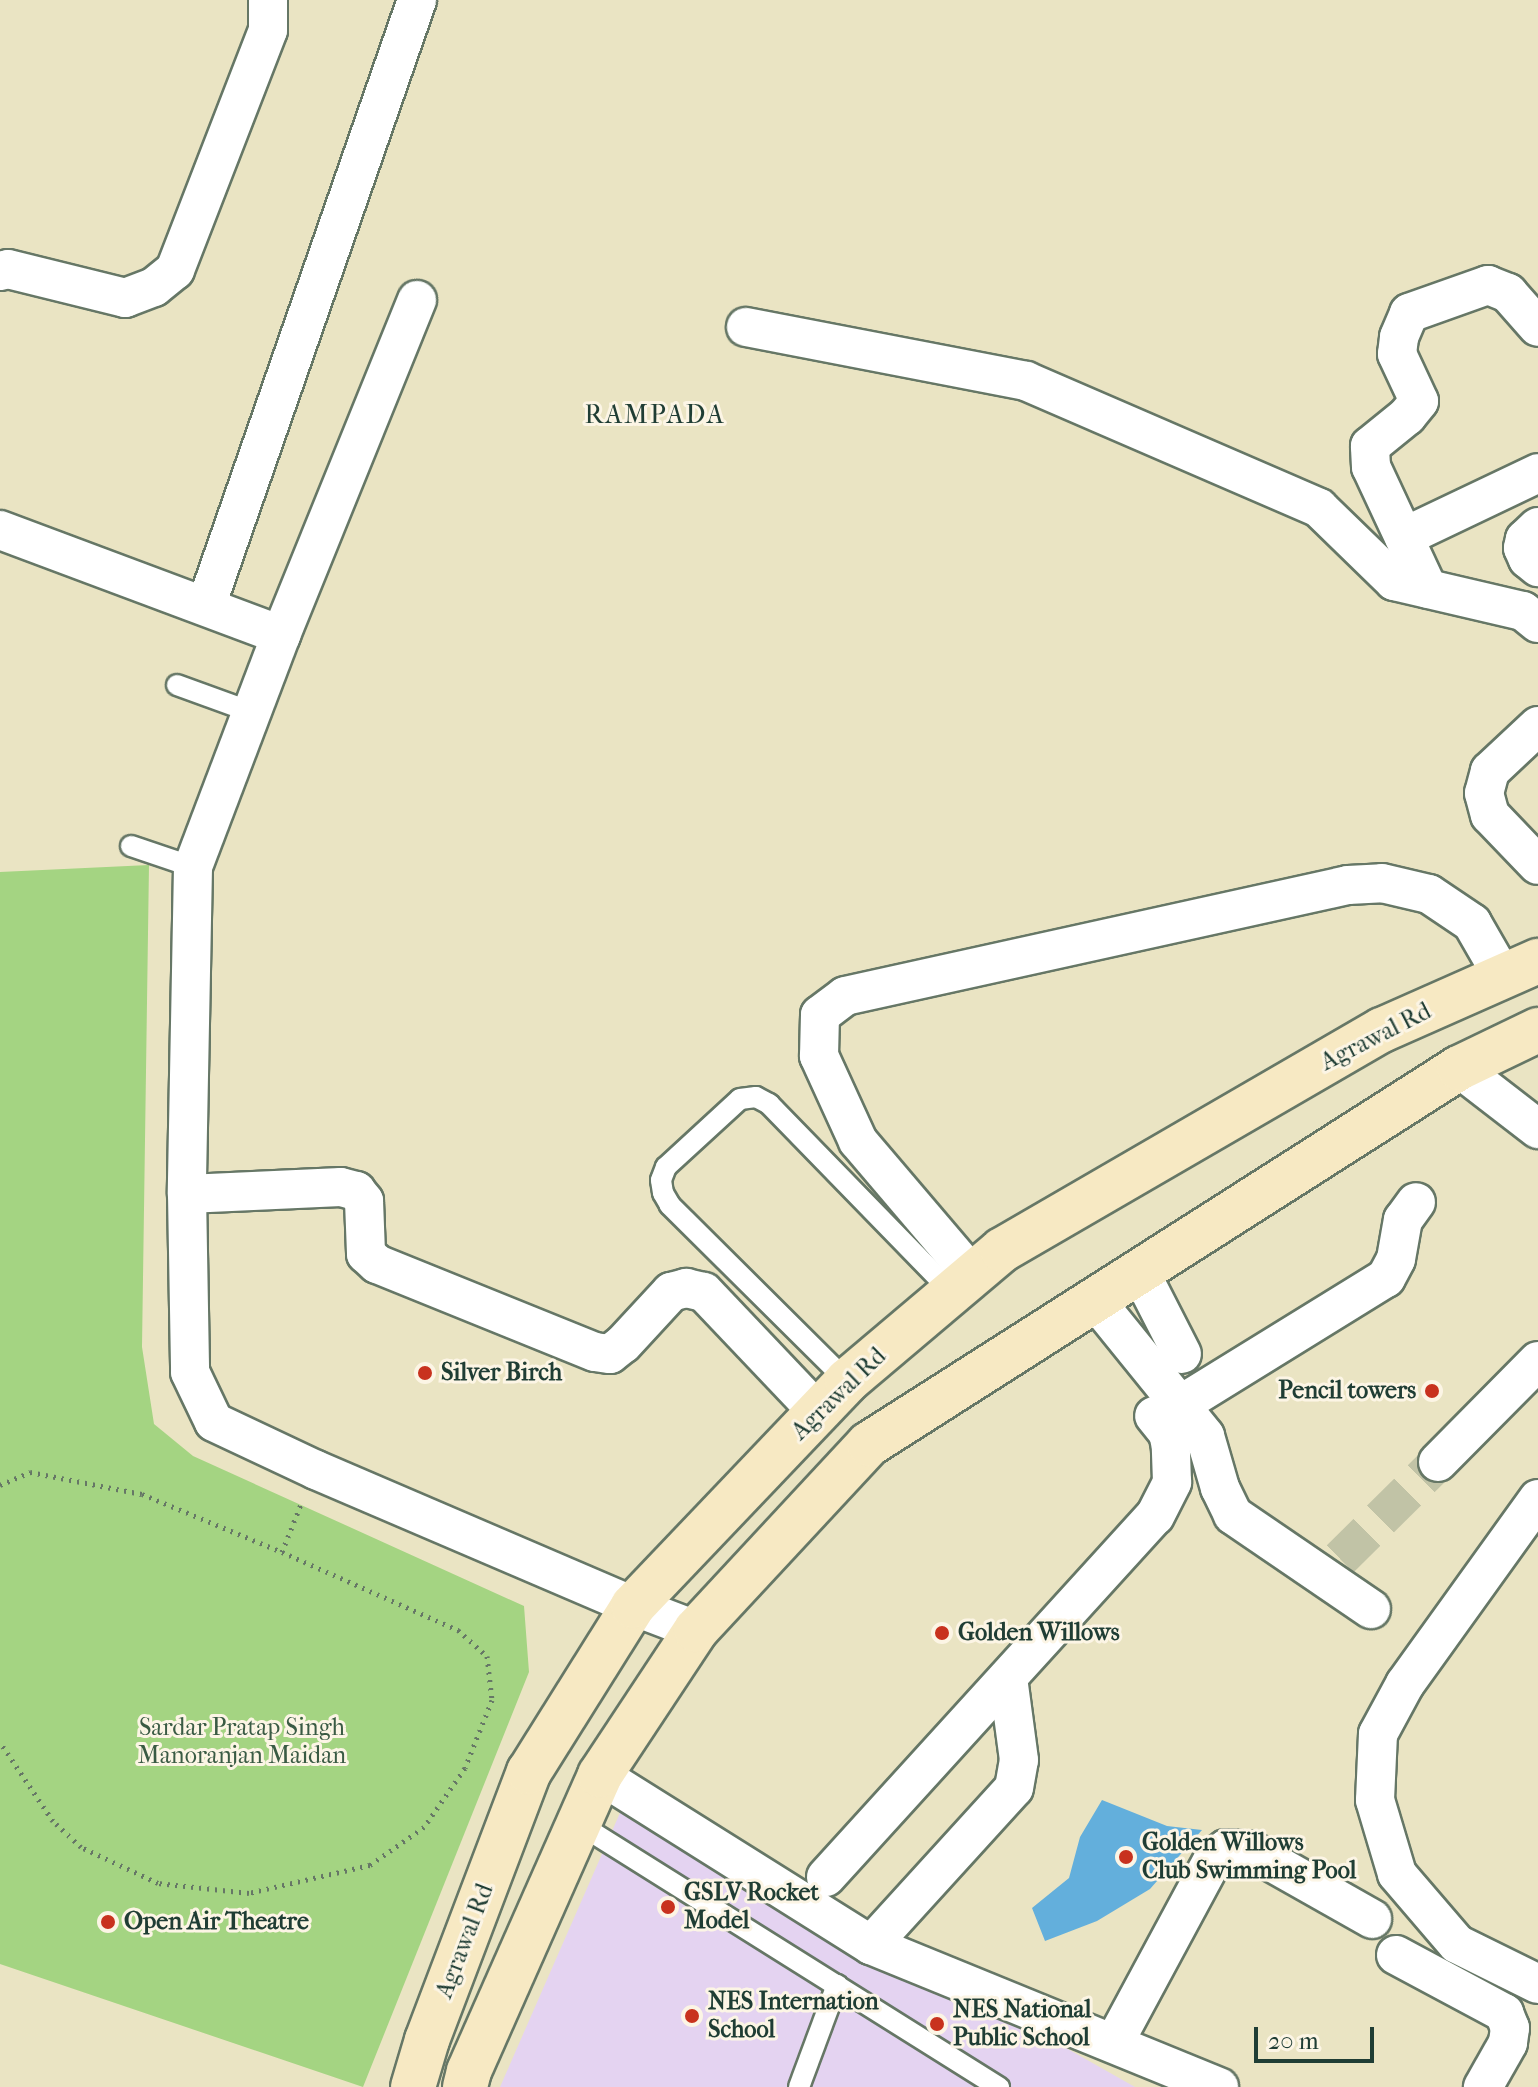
<!DOCTYPE html>
<style>
body{margin:0}
#map{position:relative;width:1538px;height:2087px;overflow:hidden;background:#eae4c3;font-family:"IM FELL French Canon",serif}
div>[style]{position:absolute}
[style*='--x']{left:calc(var(--x)*1px);top:calc(var(--y)*1px);width:calc(var(--w)*1px);rotate:calc(var(--a)*1deg)}
.built>*{inset:0;background:#e4d3f1}
.green>*{inset:0;background:#a4d482}
.water>*{inset:0;background:#63afdc}
.street-tunnel>*{height:38px;margin-top:-19px;transform-origin:0;background:repeating-linear-gradient(90deg,#c1c3a6 0 38px,transparent 0 57px)}
.path>*{height:5px;margin-top:-2.5px;transform-origin:0;background:repeating-linear-gradient(90deg,#676 0 2px,transparent 0 8px)}
.roads{filter:drop-shadow(2px 0 #676) drop-shadow(-2px 0 #676) drop-shadow(0 2px #676) drop-shadow(0 -2px #676)}
.lane>*{height:20px;margin:-10px;padding:0 10px;transform-origin:10px;border-radius:10px;background:#fff}
.street>*{height:38px;margin:-19px;padding:0 19px;transform-origin:19px;border-radius:19px;background:#fff}
.secondary>*{height:44px;margin:-22px;padding:0 22px;transform-origin:22px;border-radius:22px;background:#f7e9c3}
.dots>*{width:22px;height:22px;translate:-50% -50%;box-sizing:border-box;border:4px solid #fcf5e5;border-radius:50%}
span{translate:-50% -50%;white-space:nowrap;text-align:center;line-height:1.15;-webkit-text-stroke:6px #fcf5e5;paint-order:stroke}
.street-label{font-size:24px;color:#1f3d34}
.poi-label{font-size:24px;color:#1f3d34;font-weight:700}
.left{translate:0 -50%;text-align:left}
.right{translate:-100% -50%;text-align:right}
.park-label{font-size:24px;color:#3a5b44}
.neighbourhood-label{font-size:26px;color:#1f3d34;letter-spacing:2px}
.scale{position:absolute;left:1254px;top:2027px;width:120px;height:36px;box-sizing:border-box;border:4px solid #1f3d34;border-top:0;padding-left:10px;font-size:24px;line-height:28px;white-space:nowrap;color:#1f3d34;-webkit-text-stroke:6px #fcf5e5;paint-order:stroke}
</style>
<div id="map">
<div class="built">
<i style="clip-path:polygon(623px 1806px,912px 1961px,1135px 2087px,500px 2087px)"></i>
</div>
<div class="green">
<i style="clip-path:polygon(149px 865px,142px 1347px,154px 1424px,193px 1456px,524px 1606px,529px 1672px,363px 2087px,0 1964px,0 872px)"></i>
</div>
<div class="water">
<i style="clip-path:polygon(1102px 1800px,1167px 1826px,1202px 1830px,1150px 1889px,1097px 1921px,1045px 1941px,1032px 1908px,1069px 1878px,1080px 1837px)"></i>
</div>
<div class="street-tunnel">
<i style="--x:1340;--y:1559;--w:138;--a:-44.7"></i>
</div>
<div class="path">
<i style="--x:0;--y:1485;--w:33;--a:-23"></i>
<i style="--x:30;--y:1472;--w:114;--a:11.1"></i>
<i style="--x:142;--y:1494;--w:152;--a:22.5"></i>
<i style="--x:282;--y:1552;--w:193;--a:23.9"></i>
<i style="--x:458;--y:1630;--w:39;--a:42"></i>
<i style="--x:487;--y:1656;--w:44;--a:83.5"></i>
<i style="--x:492;--y:1700;--w:73;--a:111.7"></i>
<i style="--x:465;--y:1768;--w:72;--a:124.8"></i>
<i style="--x:424;--y:1827;--w:66;--a:144.9"></i>
<i style="--x:370;--y:1865;--w:124;--a:167"></i>
<i style="--x:249;--y:1893;--w:92;--a:-173.7"></i>
<i style="--x:158;--y:1883;--w:85;--a:-154.9"></i>
<i style="--x:81;--y:1847;--w:38;--a:-137"></i>
<i style="--x:53;--y:1821;--w:95;--a:-123.9"></i>
<i style="--x:282;--y:1552;--w:52;--a:-68.4"></i>
</div>
<div class="roads">
<div class="lane">
<i style="--x:177;--y:685;--w:79;--a:20"></i>
<i style="--x:131;--y:846;--w:65;--a:18.7"></i>
<i style="--x:847;--y:1381;--w:250;--a:-135.2"></i>
<i style="--x:670;--y:1205;--w:14;--a:-120"></i>
<i style="--x:663;--y:1193;--w:13;--a:-99"></i>
<i style="--x:661;--y:1180;--w:14;--a:-69"></i>
<i style="--x:666;--y:1167;--w:100;--a:-42.6"></i>
<i style="--x:740;--y:1099;--w:16;--a:-7"></i>
<i style="--x:756;--y:1097;--w:15;--a:28"></i>
<i style="--x:769;--y:1104;--w:262;--a:45.8"></i>
<i style="--x:579;--y:1824;--w:496;--a:32.1"></i>
<i style="--x:799;--y:2087;--w:109;--a:-69.6"></i>
</div>
<div class="street">
<i style="--x:0;--y:271;--w:8;--a:-14"></i>
<i style="--x:8;--y:269;--w:121;--a:13.9"></i>
<i style="--x:125;--y:298;--w:31;--a:-21"></i>
<i style="--x:154;--y:287;--w:27;--a:-39"></i>
<i style="--x:175;--y:270;--w:257;--a:-68.8"></i>
<i style="--x:268;--y:30;--w:30;--a:-90"></i>
<i style="--x:417;--y:300;--w:362;--a:112.1"></i>
<i style="--x:281;--y:635;--w:248;--a:110.8"></i>
<i style="--x:193;--y:867;--w:327;--a:91.1"></i>
<i style="--x:187;--y:1194;--w:178;--a:89"></i>
<i style="--x:190;--y:1372;--w:55;--a:64.4"></i>
<i style="--x:214;--y:1422;--w:113;--a:25.2"></i>
<i style="--x:316;--y:1470;--w:345;--a:23.2"></i>
<i style="--x:633;--y:1606;--w:67;--a:20.9"></i>
<i style="--x:746;--y:327;--w:285;--a:10.9"></i>
<i style="--x:1026;--y:381;--w:319;--a:23.4"></i>
<i style="--x:1319;--y:508;--w:105;--a:44.2"></i>
<i style="--x:1394;--y:581;--w:132;--a:13.1"></i>
<i style="--x:1523;--y:611;--w:19;--a:39"></i>
<i style="--x:1538;--y:527;--w:18;--a:137"></i>
<i style="--x:1525;--y:539;--w:9;--a:103"></i>
<i style="--x:1523;--y:548;--w:12;--a:66"></i>
<i style="--x:1528;--y:559;--w:13;--a:39"></i>
<i style="--x:0;--y:530;--w:300;--a:20.5"></i>
<i style="--x:1404;--y:537;--w:148;--a:-25.5"></i>
<i style="--x:1428;--y:589;--w:135;--a:-115"></i>
<i style="--x:1371;--y:467;--w:21;--a:-93"></i>
<i style="--x:1370;--y:446;--w:48;--a:-39"></i>
<i style="--x:1407;--y:416;--w:19;--a:-51"></i>
<i style="--x:1419;--y:401;--w:52;--a:-115.1"></i>
<i style="--x:1397;--y:354;--w:17;--a:-83"></i>
<i style="--x:1399;--y:337;--w:26;--a:-67"></i>
<i style="--x:1409;--y:313;--w:84;--a:-19.5"></i>
<i style="--x:1488;--y:285;--w:22;--a:22"></i>
<i style="--x:1508;--y:293;--w:45;--a:48.6"></i>
<i style="--x:206;--y:606;--w:642;--a:-70.8"></i>
<i style="--x:1538;--y:726;--w:66;--a:136.8"></i>
<i style="--x:1490;--y:771;--w:23;--a:105"></i>
<i style="--x:1484;--y:793;--w:23;--a:75"></i>
<i style="--x:1490;--y:815;--w:69;--a:46.2"></i>
<i style="--x:1459;--y:1068;--w:100;--a:37.7"></i>
<i style="--x:187;--y:1194;--w:154;--a:-2.6"></i>
<i style="--x:341;--y:1187;--w:16;--a:15"></i>
<i style="--x:356;--y:1191;--w:13;--a:51"></i>
<i style="--x:364;--y:1201;--w:53;--a:87.8"></i>
<i style="--x:366;--y:1254;--w:15;--a:42"></i>
<i style="--x:377;--y:1264;--w:235;--a:22"></i>
<i style="--x:595;--y:1352;--w:15;--a:8"></i>
<i style="--x:610;--y:1354;--w:16;--a:-38"></i>
<i style="--x:623;--y:1344;--w:71;--a:-47.3"></i>
<i style="--x:671;--y:1292;--w:16;--a:-15"></i>
<i style="--x:686;--y:1288;--w:18;--a:13"></i>
<i style="--x:704;--y:1292;--w:164;--a:46.5"></i>
<i style="--x:1140;--y:1272;--w:92;--a:62.9"></i>
<i style="--x:972;--y:1275;--w:176;--a:-130.4"></i>
<i style="--x:858;--y:1141;--w:94;--a:-114.6"></i>
<i style="--x:819;--y:1056;--w:41;--a:-88.6"></i>
<i style="--x:820;--y:1015;--w:31;--a:-37"></i>
<i style="--x:845;--y:996;--w:515;--a:-12.44"></i>
<i style="--x:1348;--y:885;--w:34;--a:-3"></i>
<i style="--x:1382;--y:883;--w:48;--a:13.2"></i>
<i style="--x:1429;--y:894;--w:52;--a:34"></i>
<i style="--x:1472;--y:923;--w:62;--a:60.1"></i>
<i style="--x:1095;--y:1300;--w:175;--a:51"></i>
<i style="--x:1205;--y:1436;--w:54;--a:73.9"></i>
<i style="--x:1220;--y:1488;--w:30;--a:64"></i>
<i style="--x:1233;--y:1515;--w:167;--a:34.3"></i>
<i style="--x:1180;--y:1405;--w:242;--a:-31.7"></i>
<i style="--x:1386;--y:1278;--w:21;--a:-62"></i>
<i style="--x:1396;--y:1259;--w:40;--a:-80"></i>
<i style="--x:1403;--y:1220;--w:22;--a:-54"></i>
<i style="--x:1438;--y:1462;--w:142;--a:-45.3"></i>
<i style="--x:1538;--y:1499;--w:228;--a:125.7"></i>
<i style="--x:1405;--y:1684;--w:57;--a:118.4"></i>
<i style="--x:1378;--y:1734;--w:66;--a:92.6"></i>
<i style="--x:1375;--y:1800;--w:77;--a:73.4"></i>
<i style="--x:1397;--y:1874;--w:92;--a:49.4"></i>
<i style="--x:1457;--y:1944;--w:90;--a:26.3"></i>
<i style="--x:600;--y:1775;--w:320;--a:32.1"></i>
<i style="--x:871;--y:1945;--w:376;--a:22.2"></i>
<i style="--x:826;--y:1877;--w:488;--a:-47.7"></i>
<i style="--x:1155;--y:1516;--w:38;--a:-63"></i>
<i style="--x:1172;--y:1482;--w:35;--a:-92"></i>
<i style="--x:1171;--y:1447;--w:14;--a:-102"></i>
<i style="--x:1168;--y:1433;--w:22;--a:-129"></i>
<i style="--x:871;--y:1945;--w:212;--a:-47.7"></i>
<i style="--x:1014;--y:1788;--w:28;--a:-80"></i>
<i style="--x:1019;--y:1760;--w:83;--a:-97.6"></i>
<i style="--x:1396;--y:1955;--w:123;--a:28.2"></i>
<i style="--x:1504;--y:2013;--w:16;--a:68"></i>
<i style="--x:1510;--y:2028;--w:15;--a:98"></i>
<i style="--x:1508;--y:2043;--w:51;--a:119.6"></i>
<i style="--x:1114;--y:2043;--w:209;--a:-61.7"></i>
<i style="--x:1213;--y:1859;--w:16;--a:-38"></i>
<i style="--x:1226;--y:1849;--w:26;--a:4"></i>
<i style="--x:1252;--y:1851;--w:138;--a:29.5"></i>
</div>
<div class="secondary">
<i style="--x:413;--y:2087;--w:49;--a:-73.4"></i>
<i style="--x:427;--y:2040;--w:287;--a:-69.2"></i>
<i style="--x:529;--y:1772;--w:196;--a:-57.9"></i>
<i style="--x:633;--y:1606;--w:311;--a:-46.4"></i>
<i style="--x:847;--y:1381;--w:203;--a:-40.2"></i>
<i style="--x:1002;--y:1250;--w:439;--a:-30.1"></i>
<i style="--x:1382;--y:1030;--w:171;--a:-23.9"></i>
<i style="--x:465;--y:2087;--w:16;--a:-76"></i>
<i style="--x:469;--y:2071;--w:324;--a:-66.1"></i>
<i style="--x:600;--y:1775;--w:174;--a:-56.5"></i>
<i style="--x:696;--y:1630;--w:254;--a:-47.1"></i>
<i style="--x:869;--y:1444;--w:700;--a:-32.51"></i>
<i style="--x:1459;--y:1068;--w:88;--a:-25.7"></i>
</div>
</div>
<div class="dots">
<i style="left:425px;top:1373px;background:#c8321e"></i>
<i style="left:1432px;top:1391px;background:#c8321e"></i>
<i style="left:942px;top:1633px;background:#c8321e"></i>
<i style="left:1126px;top:1857px;background:#c8321e"></i>
<i style="left:668px;top:1907px;background:#c8321e"></i>
<i style="left:108px;top:1922px;background:#c8321e"></i>
<i style="left:692px;top:2016px;background:#c8321e"></i>
<i style="left:937px;top:2024px;background:#c8321e"></i>
</div>
<div class="street-label">
<span style="left:1376px;top:1037px;rotate:-27deg">Agrawal Rd</span>
<span style="left:839px;top:1394px;rotate:-44deg">Agrawal Rd</span>
<span style="left:465px;top:1941px;rotate:-69deg">Agrawal Rd</span>
</div>
<div class="poi-label">
<span class="left" style="left:441px;top:1373px">Silver Birch</span>
<span class="right" style="left:1416px;top:1391px">Pencil towers</span>
<span class="left" style="left:958px;top:1633px">Golden Willows</span>
<span class="left" style="left:1142px;top:1857px">Golden Willows<br>Club Swimming Pool</span>
<span class="left" style="left:684px;top:1907px">GSLV Rocket<br>Model</span>
<span class="left" style="left:124px;top:1922px">Open Air Theatre</span>
<span class="left" style="left:708px;top:2016px">NES Internation<br>School</span>
<span class="left" style="left:953px;top:2024px">NES National<br>Public School</span>
</div>
<div class="park-label">
<span style="left:242px;top:1742px">Sardar Pratap Singh<br>Manoranjan Maidan</span>
</div>
<div class="neighbourhood-label">
<span style="left:655px;top:415px">RAMPADA</span>
</div>
<div class="scale">20 m</div>
</div>
